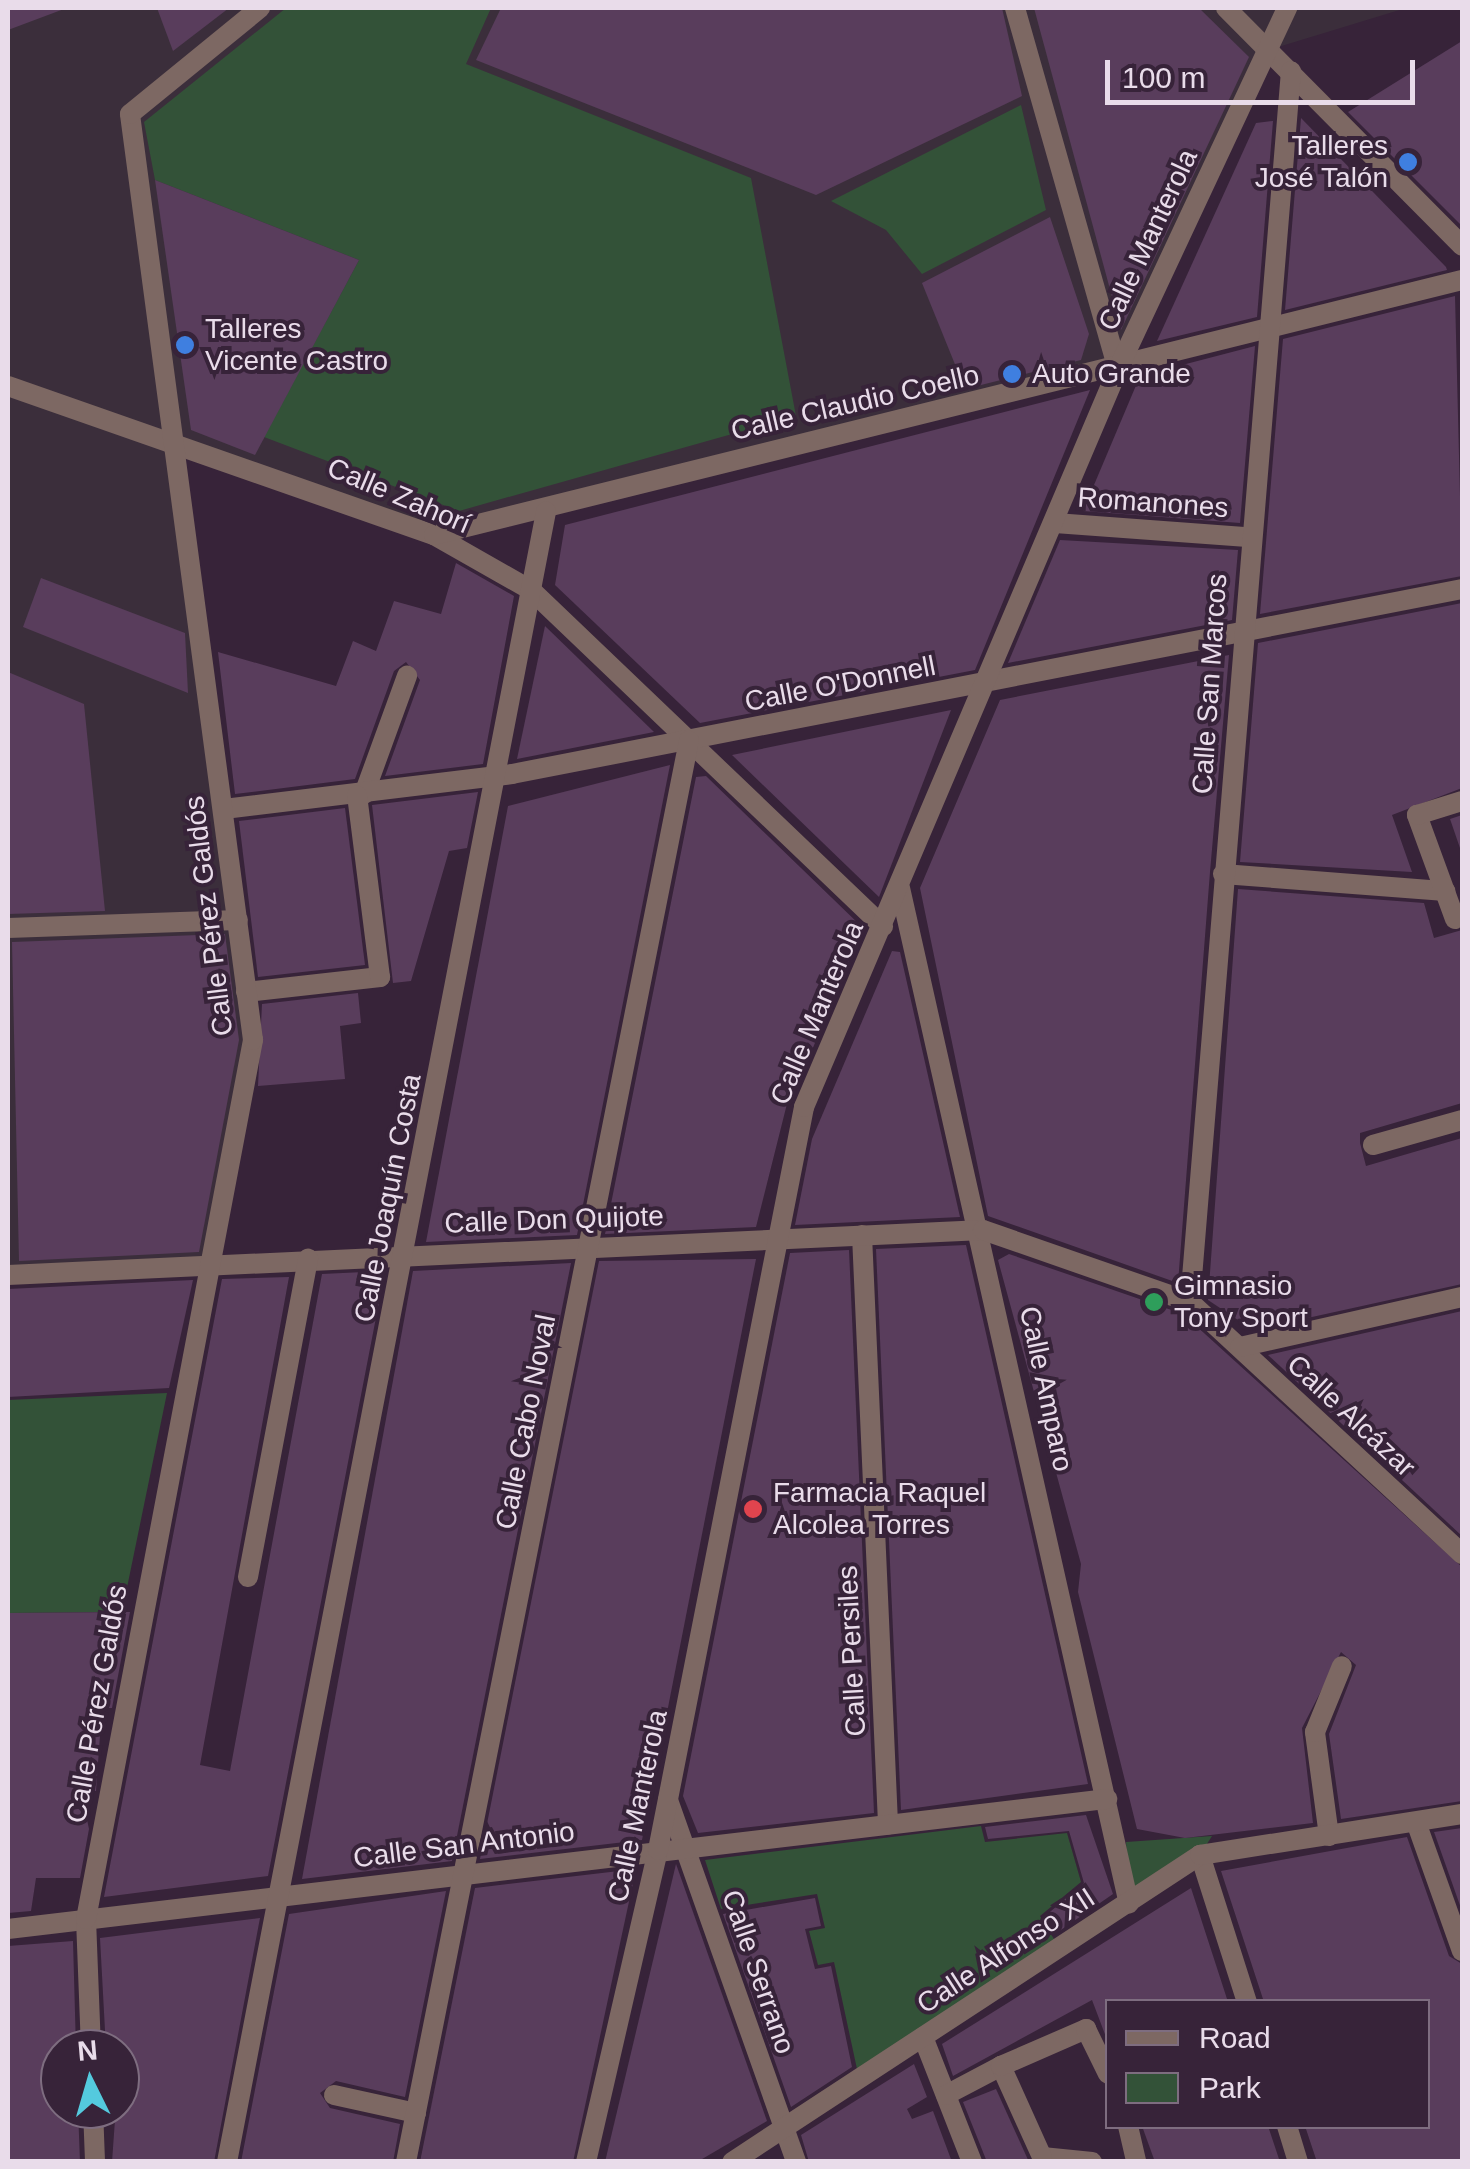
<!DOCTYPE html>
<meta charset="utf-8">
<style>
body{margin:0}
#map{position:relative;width:1470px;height:2169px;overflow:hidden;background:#372339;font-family:Arial,sans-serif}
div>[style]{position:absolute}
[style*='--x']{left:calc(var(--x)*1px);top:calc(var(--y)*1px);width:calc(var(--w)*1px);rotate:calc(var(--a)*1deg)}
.industrial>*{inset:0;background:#3b2e3b}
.green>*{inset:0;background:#335238}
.building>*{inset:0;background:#593d5c}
.minor>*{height:20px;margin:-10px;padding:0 10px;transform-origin:10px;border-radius:10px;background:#7d6863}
.dots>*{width:28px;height:28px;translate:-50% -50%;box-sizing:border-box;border:5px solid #372339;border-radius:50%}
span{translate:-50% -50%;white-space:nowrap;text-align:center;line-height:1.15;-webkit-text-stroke:8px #372339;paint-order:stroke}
.poi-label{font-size:28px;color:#e9dcea}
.right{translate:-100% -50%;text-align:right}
.left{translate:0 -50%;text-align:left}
.street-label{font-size:28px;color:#e9dcea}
.frame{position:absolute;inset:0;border:10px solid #e9dcea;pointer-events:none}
.legend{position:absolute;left:1105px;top:1999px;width:325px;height:130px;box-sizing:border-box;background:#372339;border:2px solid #7e6d80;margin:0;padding:12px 18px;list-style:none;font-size:30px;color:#e9dcea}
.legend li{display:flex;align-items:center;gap:20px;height:50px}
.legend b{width:50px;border:2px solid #7e6d80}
.north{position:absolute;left:40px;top:2029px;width:100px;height:100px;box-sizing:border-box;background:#372339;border:2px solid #7e6d80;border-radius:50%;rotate:355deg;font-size:28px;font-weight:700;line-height:40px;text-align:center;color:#e9dcea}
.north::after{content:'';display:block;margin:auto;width:35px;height:45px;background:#54cade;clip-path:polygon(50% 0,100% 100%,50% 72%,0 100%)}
.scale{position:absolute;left:1105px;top:60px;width:310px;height:45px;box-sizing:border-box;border:5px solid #e9dcea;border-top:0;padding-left:12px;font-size:30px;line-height:35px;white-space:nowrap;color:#e9dcea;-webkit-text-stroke:8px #372339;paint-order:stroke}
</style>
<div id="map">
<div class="industrial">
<i style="clip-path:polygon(8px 8px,1406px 8px,1268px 50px,1118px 369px,434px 535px,172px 437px,253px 1040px,206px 1265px,8px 1275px)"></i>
</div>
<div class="green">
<i style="clip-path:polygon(286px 8px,491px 8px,466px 64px,751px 178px,796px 416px,459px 511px,264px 437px,359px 260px,155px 180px,144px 122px)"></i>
<i style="clip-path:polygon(1021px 105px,1046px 210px,922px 274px,886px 230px,831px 201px)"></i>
<i style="clip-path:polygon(167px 1393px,122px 1612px,8px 1613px,8px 1400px)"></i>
<i style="clip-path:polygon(981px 1826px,985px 1842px,1067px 1833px,1081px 1882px,1040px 1916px,1057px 1944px,857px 2069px,834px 1962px,818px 1965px,809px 1931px,825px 1928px,817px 1894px,721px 1909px,705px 1860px)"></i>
<i style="clip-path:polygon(1212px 1836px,1200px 1855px,1129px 1904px,1126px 1842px)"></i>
</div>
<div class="building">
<i style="clip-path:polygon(8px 8px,64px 8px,64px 9px,8px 30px)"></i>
<i style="clip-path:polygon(157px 8px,229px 8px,173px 51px)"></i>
<i style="clip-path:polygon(501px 8px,1002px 8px,1022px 96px,816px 195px,476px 60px)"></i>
<i style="clip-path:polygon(1034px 8px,1199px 8px,1249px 57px,1121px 330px)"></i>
<i style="clip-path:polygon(1462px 41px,1462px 226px,1348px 112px)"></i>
<i style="clip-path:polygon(1301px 118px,1446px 267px,1447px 270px,1285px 310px)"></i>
<i style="clip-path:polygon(1273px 121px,1257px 317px,1157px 341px,1256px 123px)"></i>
<i style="clip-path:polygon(155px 180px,359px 260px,255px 455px,191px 430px)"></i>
<i style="clip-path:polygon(1050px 217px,1089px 334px,1081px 360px,965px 389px,922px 283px)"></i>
<i style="clip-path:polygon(1455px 296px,1462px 576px,1260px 614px,1283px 339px)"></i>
<i style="clip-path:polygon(1255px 346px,1240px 523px,1083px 511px,1140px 376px)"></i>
<i style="clip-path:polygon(1090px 390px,975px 670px,700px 723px,555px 585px,565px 525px)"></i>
<i style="clip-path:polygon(1060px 540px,1238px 550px,1232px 620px,1008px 663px)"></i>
<i style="clip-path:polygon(456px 563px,514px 596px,483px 764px,385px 776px,420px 680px,406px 662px,394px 671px,355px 779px,235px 794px,218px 652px,336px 686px,353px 641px,376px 651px,394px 601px,441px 614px)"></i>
<i style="clip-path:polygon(41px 578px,185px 633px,188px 693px,23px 627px)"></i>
<i style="clip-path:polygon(1462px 603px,1462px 788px,1392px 815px,1412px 872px,1240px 862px,1258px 643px)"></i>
<i style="clip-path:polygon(545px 626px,654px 732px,517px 759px)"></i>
<i style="clip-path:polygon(1229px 655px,1210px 872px,1178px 1283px,988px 1216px,920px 888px,1000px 700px)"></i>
<i style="clip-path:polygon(8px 672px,84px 704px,105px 911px,8px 914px)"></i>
<i style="clip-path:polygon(951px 710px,879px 897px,732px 755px)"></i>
<i style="clip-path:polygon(670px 765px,577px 1235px,426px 1242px,508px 806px)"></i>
<i style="clip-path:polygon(706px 776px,863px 928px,807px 1062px,798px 1060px,756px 1227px,605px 1234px,696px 777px)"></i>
<i style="clip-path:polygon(478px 792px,467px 848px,449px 851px,411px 981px,393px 983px,372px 805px)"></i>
<i style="clip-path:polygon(345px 808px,365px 965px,258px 977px,239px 821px)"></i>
<i style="clip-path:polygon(1462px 815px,1462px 848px,1460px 848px,1450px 819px)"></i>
<i style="clip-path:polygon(1238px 889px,1424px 903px,1434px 938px,1462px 930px,1462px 1103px,1360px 1133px,1360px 1143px,1366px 1166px,1462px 1138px,1462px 1284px,1253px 1330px,1208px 1300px)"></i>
<i style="clip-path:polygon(225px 934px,239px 1040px,199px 1252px,19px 1261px,12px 942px)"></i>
<i style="clip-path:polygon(892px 951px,900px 952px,960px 1217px,795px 1225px,812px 1139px)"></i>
<i style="clip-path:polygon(358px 993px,361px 1023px,340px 1026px,345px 1079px,258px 1086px,262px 1004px)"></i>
<i style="clip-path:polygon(966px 1245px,1088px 1784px,901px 1810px,876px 1249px)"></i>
<i style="clip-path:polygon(849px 1250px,874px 1813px,698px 1833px,683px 1796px,790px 1253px)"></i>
<i style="clip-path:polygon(1009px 1254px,1183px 1314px,1462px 1567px,1462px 1801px,1341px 1819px,1329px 1734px,1356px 1665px,1341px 1652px,1302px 1728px,1313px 1823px,1185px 1838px,1137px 1829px,1078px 1592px,1081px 1564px,998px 1260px)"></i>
<i style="clip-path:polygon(756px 1259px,642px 1840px,480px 1859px,599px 1261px)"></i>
<i style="clip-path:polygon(571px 1263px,452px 1861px,302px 1879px,413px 1271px)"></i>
<i style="clip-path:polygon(385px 1271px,268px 1876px,104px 1897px,222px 1279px,289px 1277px,200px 1765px,230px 1771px,322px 1274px)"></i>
<i style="clip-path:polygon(193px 1280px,169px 1388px,8px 1397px,8px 1289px)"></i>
<i style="clip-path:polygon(1462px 1311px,1462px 1536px,1268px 1355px)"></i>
<i style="clip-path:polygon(130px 1612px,112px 1708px,102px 1708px,96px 1791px,81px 1791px,89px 1829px,80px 1878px,36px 1878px,31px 1911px,8px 1913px,8px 1613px)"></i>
<i style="clip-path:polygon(1086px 1815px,1113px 1894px,1055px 1934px,1044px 1917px,1084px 1883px,1069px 1831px,988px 1839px,985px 1827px)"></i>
<i style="clip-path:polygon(1462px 1828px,1462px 1911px,1434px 1832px)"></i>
<i style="clip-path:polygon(1407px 1837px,1449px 1956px,1462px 1964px,1462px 2162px,1317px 2162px,1305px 2126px,1428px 2126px,1428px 2002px,1264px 2002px,1221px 1871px)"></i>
<i style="clip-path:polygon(676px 1864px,767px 2121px,697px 2162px,605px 2162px)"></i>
<i style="clip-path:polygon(636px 1869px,573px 2162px,420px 2162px,475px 1888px)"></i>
<i style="clip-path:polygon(1191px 1888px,1228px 2002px,1108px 2002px,1106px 2037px,1092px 2000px,953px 2076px,942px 2044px)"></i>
<i style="clip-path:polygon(446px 1891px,405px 2097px,336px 2081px,320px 2093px,330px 2108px,400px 2124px,393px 2162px,241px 2162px,289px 1914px)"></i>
<i style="clip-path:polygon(815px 1898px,821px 1926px,805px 1929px,815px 1969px,831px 1966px,852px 2067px,791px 2107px,723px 1914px)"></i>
<i style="clip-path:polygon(260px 1918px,214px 2162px,112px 2162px,120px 2049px,106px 2049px,100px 1938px)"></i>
<i style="clip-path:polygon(73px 1941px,76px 2049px,60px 2049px,60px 2109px,78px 2109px,80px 2162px,8px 2162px,8px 1946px)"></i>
<i style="clip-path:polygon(914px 2064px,927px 2097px,907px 2109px,912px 2119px,933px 2111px,952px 2162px,809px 2162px,801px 2135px)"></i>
<i style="clip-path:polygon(996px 2089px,1029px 2162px,987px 2162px,963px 2102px)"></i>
<i style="clip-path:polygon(1142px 2126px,1268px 2126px,1280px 2162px,1155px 2162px)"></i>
</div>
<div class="minor">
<i style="--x:1015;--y:8;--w:375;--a:74.1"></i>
<i style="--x:1226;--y:8;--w:335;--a:45.2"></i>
<i style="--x:8;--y:386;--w:451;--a:19.3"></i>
<i style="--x:434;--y:535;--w:112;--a:29.6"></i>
<i style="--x:531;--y:590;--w:487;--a:43.7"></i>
<i style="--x:1055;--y:523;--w:193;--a:4.2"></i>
<i style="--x:434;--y:535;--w:1059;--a:-13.93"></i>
<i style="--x:364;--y:794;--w:126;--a:-70"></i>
<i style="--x:224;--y:809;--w:290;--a:-6.9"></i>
<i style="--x:512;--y:774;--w:968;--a:-11.02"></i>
<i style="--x:1223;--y:874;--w:223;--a:4.4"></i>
<i style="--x:900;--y:888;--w:1041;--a:77.3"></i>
<i style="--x:1455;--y:919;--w:111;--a:-110.1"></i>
<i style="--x:1417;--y:815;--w:47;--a:-17.3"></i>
<i style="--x:8;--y:928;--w:230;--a:-2"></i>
<i style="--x:246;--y:992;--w:135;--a:-6.4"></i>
<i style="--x:380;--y:977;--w:183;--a:-97.2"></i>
<i style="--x:1373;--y:1145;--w:92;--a:-15.7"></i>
<i style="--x:862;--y:1235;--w:590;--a:87.47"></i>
<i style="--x:8;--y:1275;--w:976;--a:-2.64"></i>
<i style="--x:983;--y:1230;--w:219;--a:19.2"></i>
<i style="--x:1190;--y:1302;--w:371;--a:42.8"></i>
<i style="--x:1190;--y:1302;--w:1235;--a:-85.31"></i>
<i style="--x:1240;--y:1347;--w:228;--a:-12.7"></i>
<i style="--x:248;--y:1577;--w:324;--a:-79.3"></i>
<i style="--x:668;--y:1800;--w:384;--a:70.5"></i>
<i style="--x:1416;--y:1822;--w:137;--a:70.4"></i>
<i style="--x:1329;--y:1836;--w:105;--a:-97.7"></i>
<i style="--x:1315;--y:1732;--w:71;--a:-67.8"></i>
<i style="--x:1200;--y:1855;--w:154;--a:72.3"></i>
<i style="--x:8;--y:1929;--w:1107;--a:-6.75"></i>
<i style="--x:923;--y:2037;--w:134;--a:68.6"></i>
<i style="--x:91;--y:2049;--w:130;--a:-92.2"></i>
<i style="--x:86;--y:1919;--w:895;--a:-79.24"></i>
<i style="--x:253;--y:1040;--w:934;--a:-97.57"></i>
<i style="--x:130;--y:114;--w:168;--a:-39.2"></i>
<i style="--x:334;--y:2095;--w:84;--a:12.4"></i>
<i style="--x:946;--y:2095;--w:62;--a:-27.8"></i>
<i style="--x:93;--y:2109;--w:53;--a:87.8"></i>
<i style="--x:1128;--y:2126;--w:37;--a:77"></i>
<i style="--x:1287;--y:2126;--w:38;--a:73"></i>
<i style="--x:227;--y:2162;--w:1681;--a:-79.06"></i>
<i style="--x:406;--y:2162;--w:1449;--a:-78.74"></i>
<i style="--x:586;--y:2162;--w:320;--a:-77"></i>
<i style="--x:658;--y:1850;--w:757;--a:-78.88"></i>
<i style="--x:804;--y:1107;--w:802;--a:-66.95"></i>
<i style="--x:1118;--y:369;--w:399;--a:-64.9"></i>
<i style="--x:732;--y:2162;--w:560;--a:-33.26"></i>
<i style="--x:1200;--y:1855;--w:265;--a:-8.9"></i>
<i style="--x:1092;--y:2162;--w:50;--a:-174.3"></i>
<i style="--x:1042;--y:2157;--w:100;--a:-114.3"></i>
<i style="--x:1001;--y:2066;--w:93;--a:-23.5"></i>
<i style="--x:1086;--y:2029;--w:50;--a:63.9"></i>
</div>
<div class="dots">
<i style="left:1408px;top:162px;background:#3f7fe0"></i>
<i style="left:185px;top:345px;background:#3f7fe0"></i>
<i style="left:1012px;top:374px;background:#3f7fe0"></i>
<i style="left:1154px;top:1302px;background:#2e9e5b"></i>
<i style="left:753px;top:1509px;background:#e0444e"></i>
</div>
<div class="poi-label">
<span class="right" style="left:1388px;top:162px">Talleres<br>José Talón</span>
<span class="left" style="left:205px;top:345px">Talleres<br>Vicente Castro</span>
<span class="left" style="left:1032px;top:374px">Auto Grande</span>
<span class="left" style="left:1174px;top:1302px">Gimnasio<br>Tony Sport</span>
<span class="left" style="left:773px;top:1509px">Farmacia Raquel<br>Alcolea Torres</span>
</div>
<div class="street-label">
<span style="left:1148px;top:240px;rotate:-65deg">Calle Manterola</span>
<span style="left:855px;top:403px;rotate:-13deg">Calle Claudio Coello</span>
<span style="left:399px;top:496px;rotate:23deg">Calle Zahorí</span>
<span style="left:1153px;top:503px;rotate:4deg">Romanones</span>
<span style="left:840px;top:684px;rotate:-11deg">Calle O'Donnell</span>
<span style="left:1210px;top:684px;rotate:-86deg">Calle San Marcos</span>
<span style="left:209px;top:916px;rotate:-97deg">Calle Pérez Galdós</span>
<span style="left:817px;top:1013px;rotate:-67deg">Calle Manterola</span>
<span style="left:388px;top:1198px;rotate:-79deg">Calle Joaquín Costa</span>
<span style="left:554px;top:1220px;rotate:-2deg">Calle Don Quijote</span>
<span style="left:1046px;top:1389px;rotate:78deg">Calle Amparo</span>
<span style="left:1351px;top:1416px;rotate:43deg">Calle Alcázar</span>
<span style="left:526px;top:1422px;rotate:-79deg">Calle Cabo Noval</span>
<span style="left:852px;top:1651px;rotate:-93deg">Calle Persiles</span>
<span style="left:97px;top:1704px;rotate:-80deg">Calle Pérez Galdós</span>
<span style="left:638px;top:1806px;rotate:-78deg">Calle Manterola</span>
<span style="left:464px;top:1845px;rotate:-7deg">Calle San Antonio</span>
<span style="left:1006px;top:1951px;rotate:-33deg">Calle Alfonso XII</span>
<span style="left:758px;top:1972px;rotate:71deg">Calle Serrano</span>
</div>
<div class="frame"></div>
<ul class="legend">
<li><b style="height:12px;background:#7d6863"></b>Road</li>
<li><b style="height:28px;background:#335238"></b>Park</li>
</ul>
<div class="north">N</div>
<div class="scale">100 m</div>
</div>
